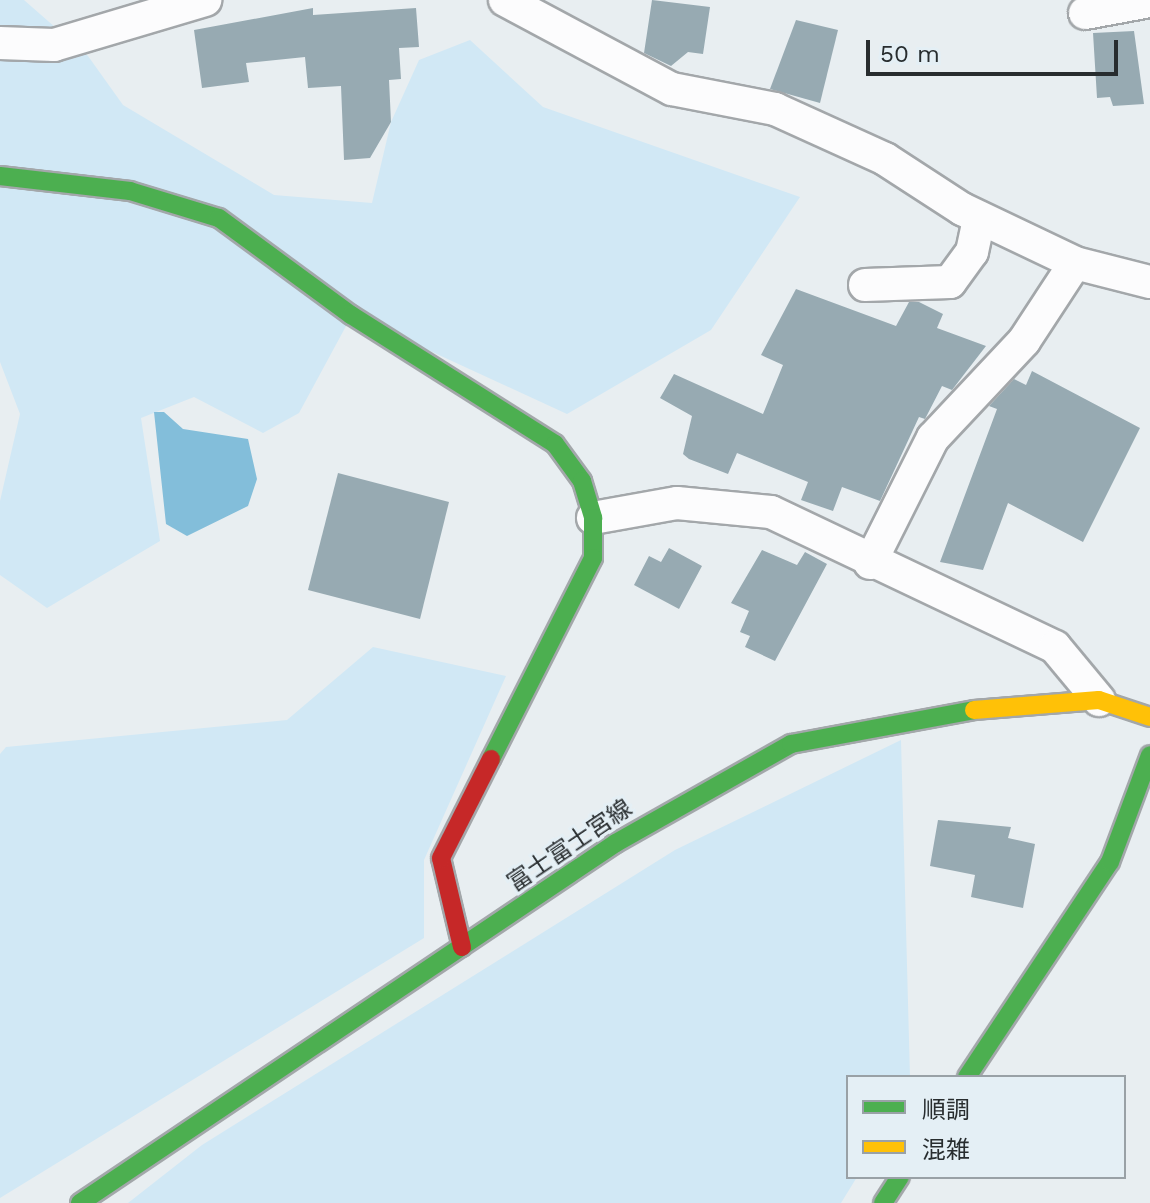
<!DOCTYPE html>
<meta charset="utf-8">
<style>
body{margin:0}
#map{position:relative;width:1150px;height:1203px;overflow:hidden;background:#e8eef1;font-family:"Work Sans","Noto Sans JP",sans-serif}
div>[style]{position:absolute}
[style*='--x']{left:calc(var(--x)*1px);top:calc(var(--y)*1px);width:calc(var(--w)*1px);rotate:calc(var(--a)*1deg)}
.green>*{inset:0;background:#d1e8f5}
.water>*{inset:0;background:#83beda}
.building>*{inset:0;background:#97aab2}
.roads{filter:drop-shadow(2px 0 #a3a7aa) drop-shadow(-2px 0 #a3a7aa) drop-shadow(0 2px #a3a7aa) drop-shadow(0 -2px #a3a7aa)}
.street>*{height:32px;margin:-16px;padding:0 16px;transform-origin:16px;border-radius:16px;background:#fcfcfd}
.fast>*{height:18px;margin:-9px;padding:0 9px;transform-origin:9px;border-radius:9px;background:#4caf50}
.slow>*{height:18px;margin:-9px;padding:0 9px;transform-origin:9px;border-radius:9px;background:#ffc107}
.jam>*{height:18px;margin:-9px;padding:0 9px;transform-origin:9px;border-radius:9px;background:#c62828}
span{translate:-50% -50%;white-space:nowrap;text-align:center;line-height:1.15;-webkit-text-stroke:6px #e4eff5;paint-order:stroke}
.street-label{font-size:24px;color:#282d2f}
.legend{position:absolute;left:846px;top:1075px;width:280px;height:104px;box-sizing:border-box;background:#e4eff5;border:2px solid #99a1a6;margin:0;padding:10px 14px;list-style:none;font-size:24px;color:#282d2f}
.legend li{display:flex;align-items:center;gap:16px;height:40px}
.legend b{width:40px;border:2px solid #99a1a6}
.scale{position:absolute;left:866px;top:40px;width:252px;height:36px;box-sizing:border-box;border:4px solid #282d2f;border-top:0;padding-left:10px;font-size:24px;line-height:28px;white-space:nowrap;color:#282d2f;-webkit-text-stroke:6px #e4eff5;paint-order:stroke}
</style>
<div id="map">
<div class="green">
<i style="clip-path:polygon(0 0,24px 0,88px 56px,123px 105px,274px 195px,372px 203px,391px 122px,419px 60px,470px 40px,543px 107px,800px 197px,711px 330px,567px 414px,352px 315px,299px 413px,263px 433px,194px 397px,141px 418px,160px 541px,47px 608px,0 575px,0 501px,20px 414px,0 362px)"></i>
<i style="clip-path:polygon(373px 647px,506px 676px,424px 860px,424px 938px,0 1198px,0 754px,6px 747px,287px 720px)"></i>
<i style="clip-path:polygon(901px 740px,910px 1077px,848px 1077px,848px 1177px,857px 1177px,841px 1203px,128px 1203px,202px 1145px,675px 850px)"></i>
</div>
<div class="water">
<i style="clip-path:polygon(154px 412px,164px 412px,183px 429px,248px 439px,257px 479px,248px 506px,187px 536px,166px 524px)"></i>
</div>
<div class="building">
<i style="clip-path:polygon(652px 0,710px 7px,703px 54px,688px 52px,671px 66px,644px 53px)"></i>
<i style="clip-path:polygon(313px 8px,313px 15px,416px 8px,419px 47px,399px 48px,401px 79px,389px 80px,391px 122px,370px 158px,344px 160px,341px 86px,308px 88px,305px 57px,246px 63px,249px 82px,202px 88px,194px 30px)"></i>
<i style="clip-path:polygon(796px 20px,838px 30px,820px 103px,770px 89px)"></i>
<i style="clip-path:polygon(1134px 31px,1144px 104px,1113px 106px,1110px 97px,1097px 98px,1093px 33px)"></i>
<i style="clip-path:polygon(796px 289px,896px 326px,909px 302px,919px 302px,943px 314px,937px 328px,986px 346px,952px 390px,942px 386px,925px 419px,919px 417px,880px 501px,842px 487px,833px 511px,801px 500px,808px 482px,737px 453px,728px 474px,689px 459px,683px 454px,692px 416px,660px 398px,674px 374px,763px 414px,783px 365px,761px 355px)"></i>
<i style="clip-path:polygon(1032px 371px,1140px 428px,1083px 542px,1008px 503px,983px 570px,940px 562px,997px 409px,989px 406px,1014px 379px,1026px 385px)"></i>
<i style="clip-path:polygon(338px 473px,449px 502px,420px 619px,308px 590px)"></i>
<i style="clip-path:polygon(669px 548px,702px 566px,679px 609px,634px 585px,649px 556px,661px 562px)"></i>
<i style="clip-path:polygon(762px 550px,797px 565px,805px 552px,827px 564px,775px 661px,745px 647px,750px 636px,740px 632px,749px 611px,731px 603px)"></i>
<i style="clip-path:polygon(938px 820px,1011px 827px,1008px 838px,1035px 844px,1023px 908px,971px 897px,975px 875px,930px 866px)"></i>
</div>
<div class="roads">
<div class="street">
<i style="--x:505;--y:0;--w:189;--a:28.1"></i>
<i style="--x:672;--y:89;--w:105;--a:11"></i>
<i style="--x:775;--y:109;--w:121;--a:24.4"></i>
<i style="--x:885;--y:159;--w:92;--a:33"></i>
<i style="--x:962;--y:209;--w:125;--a:25.5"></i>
<i style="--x:1075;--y:263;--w:77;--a:14.2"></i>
<i style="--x:1085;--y:13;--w:66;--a:-10.5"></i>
<i style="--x:0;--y:43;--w:54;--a:2.1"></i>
<i style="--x:54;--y:45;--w:158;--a:-16.6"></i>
<i style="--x:865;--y:285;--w:85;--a:-2"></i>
<i style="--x:950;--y:282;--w:37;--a:-54"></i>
<i style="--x:972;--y:252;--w:35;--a:-78"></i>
<i style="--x:593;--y:518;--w:85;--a:-10.1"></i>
<i style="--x:677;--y:503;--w:94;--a:5.5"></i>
<i style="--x:771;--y:512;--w:314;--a:25.4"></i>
<i style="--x:1055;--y:647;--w:69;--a:50.3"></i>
<i style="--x:870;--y:563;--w:140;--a:-63.3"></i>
<i style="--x:933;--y:438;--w:133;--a:-46.8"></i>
<i style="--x:1024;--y:341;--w:93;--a:-56.8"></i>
</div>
<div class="fast">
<i style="--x:0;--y:176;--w:131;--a:6.6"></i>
<i style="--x:130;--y:191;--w:93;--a:16.9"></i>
<i style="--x:219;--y:218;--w:164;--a:36.3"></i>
<i style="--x:351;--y:315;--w:241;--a:32.3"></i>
<i style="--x:555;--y:444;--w:46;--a:53.9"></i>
<i style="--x:582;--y:481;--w:39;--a:73"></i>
<i style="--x:593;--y:518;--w:40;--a:90"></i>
<i style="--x:593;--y:558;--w:225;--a:116.9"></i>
<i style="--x:967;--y:1077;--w:258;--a:-56.4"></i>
<i style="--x:1110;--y:862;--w:114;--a:-69.5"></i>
<i style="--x:80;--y:1203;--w:646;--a:-33.89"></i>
<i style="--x:616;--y:843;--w:201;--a:-29.5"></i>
<i style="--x:791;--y:744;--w:186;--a:-10.5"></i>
<i style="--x:883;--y:1203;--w:31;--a:-57"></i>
</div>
<div class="slow">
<i style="--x:974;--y:710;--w:125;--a:-4.6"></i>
<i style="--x:1099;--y:700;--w:54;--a:18.4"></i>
</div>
<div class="jam">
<i style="--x:462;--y:947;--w:91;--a:-103.3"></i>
<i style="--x:441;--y:858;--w:111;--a:-63.2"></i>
</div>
</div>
<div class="street-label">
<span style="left:570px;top:846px;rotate:-34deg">富士富士宮線</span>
</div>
<ul class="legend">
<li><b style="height:10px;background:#4caf50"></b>順調</li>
<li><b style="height:10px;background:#ffc107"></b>混雑</li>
</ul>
<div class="scale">50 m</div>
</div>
